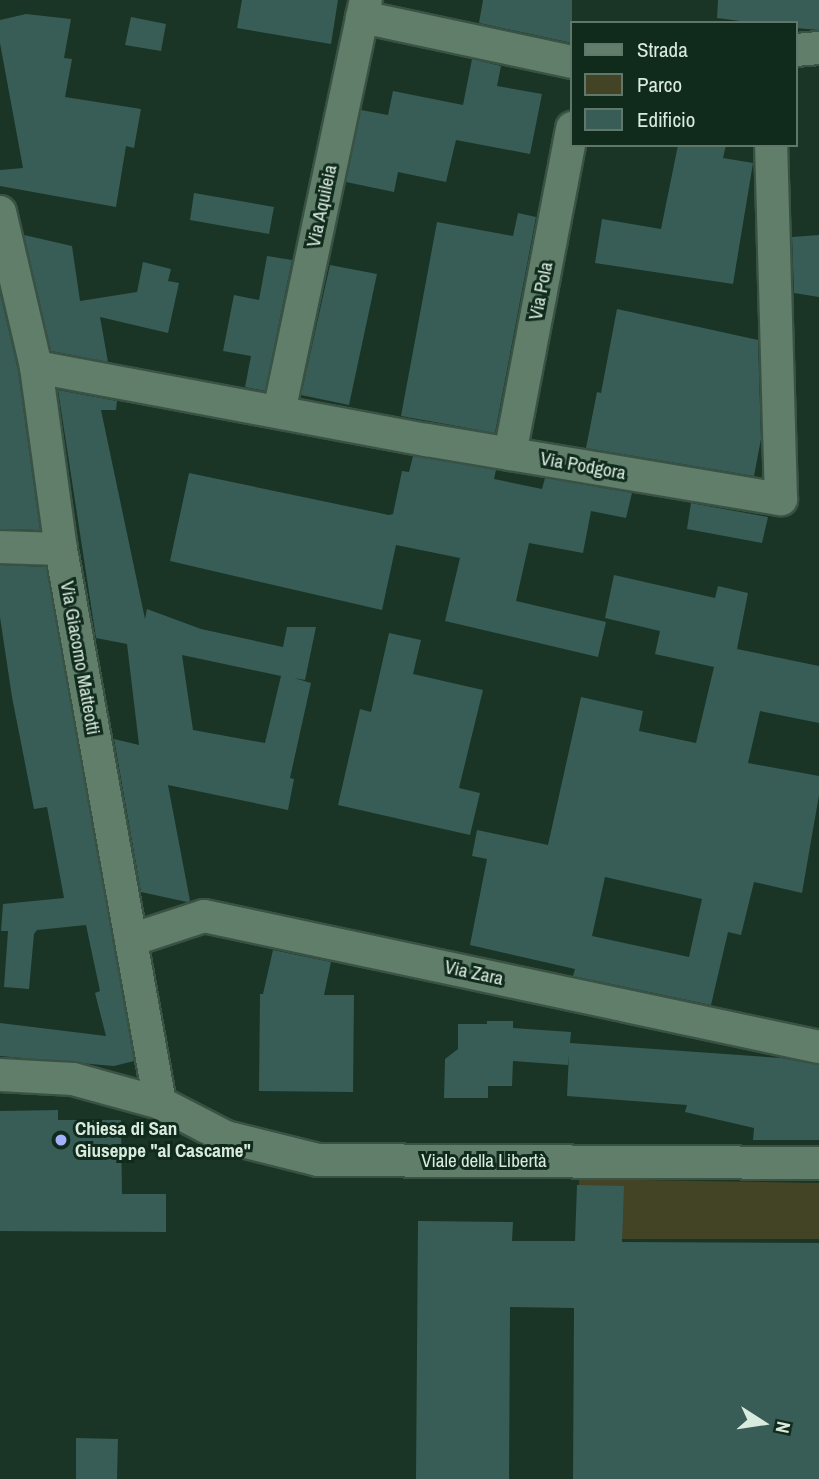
<!DOCTYPE html>
<meta charset="utf-8">
<style>
body{margin:0}
#map{position:relative;width:819px;height:1479px;overflow:hidden;background:#1a3525;font-family:"Archivo Narrow",sans-serif}
div>[style]{position:absolute}
[style*='--x']{left:calc(var(--x)*1px);top:calc(var(--y)*1px);width:calc(var(--w)*1px);rotate:calc(var(--a)*1deg)}
.green>*{inset:0;background:#434426}
.building>*{inset:0;background:#375d56}
.roads{filter:drop-shadow(2px 0 #3a5244) drop-shadow(-2px 0 #3a5244) drop-shadow(0 2px #3a5244) drop-shadow(0 -2px #3a5244)}
.minor>*{height:32px;margin:-16px;padding:0 16px;transform-origin:16px;border-radius:16px;background:#607e6a}
.dots>*{width:19px;height:19px;translate:-50% -50%;box-sizing:border-box;border:4px solid #102b1c;border-radius:50%}
span{translate:-50% -50%;white-space:nowrap;text-align:center;line-height:1.15;-webkit-text-stroke:6px #102b1c;paint-order:stroke}
.street-label{font-size:19px;color:#d9eadf}
.poi-label{font-size:19px;color:#d9eadf;font-weight:700}
.left{translate:0 -50%;text-align:left}
.legend{position:absolute;left:570px;top:21px;width:228px;height:126px;box-sizing:border-box;background:#102b1c;border:2px solid #60776a;margin:0;padding:9px 12px;list-style:none;font-size:21px;color:#d9eadf}
.legend li{display:flex;align-items:center;gap:14px;height:35px}
.legend b{width:35px;border:2px solid #60776a}
.north{position:absolute;left:728px;top:1388px;width:70px;height:70px;-webkit-text-stroke:5px #102b1c;paint-order:stroke;rotate:102deg;font-size:19px;font-weight:700;line-height:28px;text-align:center;color:#d9eadf}
.north::after{content:'';display:block;margin:auto;width:24px;height:32px;background:#d9eadf;clip-path:polygon(50% 0,100% 100%,50% 72%,0 100%)}
</style>
<div id="map">
<div class="green">
<i style="clip-path:polygon(579px 1179px,819px 1183px,819px 1239px,577px 1239px)"></i>
</div>
<div class="building">
<i style="clip-path:polygon(242px 0,338px 0,331px 44px,237px 28px)"></i>
<i style="clip-path:polygon(483px 0,572px 0,572px 43px,479px 23px)"></i>
<i style="clip-path:polygon(718px 0,819px 0,819px 30px,796px 28px,796px 23px,756px 23px,717px 18px)"></i>
<i style="clip-path:polygon(26px 14px,71px 19px,64px 58px,72px 59px,65px 97px,141px 109px,134px 148px,126px 146px,116px 207px,0 186px,0 170px,23px 168px,0 43px,0 20px)"></i>
<i style="clip-path:polygon(131px 17px,166px 24px,161px 51px,125px 45px)"></i>
<i style="clip-path:polygon(472px 59px,501px 66px,497px 86px,542px 94px,530px 154px,456px 140px,446px 182px,398px 172px,394px 192px,346px 182px,361px 110px,388px 115px,393px 91px,463px 105px)"></i>
<i style="clip-path:polygon(678px 145px,726px 145px,723px 158px,753px 163px,733px 284px,595px 263px,602px 219px,661px 229px)"></i>
<i style="clip-path:polygon(194px 193px,274px 207px,269px 234px,190px 220px)"></i>
<i style="clip-path:polygon(518px 213px,536px 217px,495px 433px,401px 416px,437px 222px,513px 236px)"></i>
<i style="clip-path:polygon(24px 235px,72px 246px,80px 301px,137px 292px,143px 262px,171px 269px,168px 281px,179px 283px,168px 333px,100px 317px,108px 362px,51px 351px)"></i>
<i style="clip-path:polygon(819px 235px,819px 297px,794px 293px,792px 237px)"></i>
<i style="clip-path:polygon(267px 256px,292px 260px,265px 391px,245px 387px,251px 356px,223px 351px,234px 295px,259px 300px)"></i>
<i style="clip-path:polygon(330px 265px,377px 274px,349px 405px,301px 395px)"></i>
<i style="clip-path:polygon(0 293px,18px 370px,40px 530px,0 529px)"></i>
<i style="clip-path:polygon(617px 309px,758px 340px,761px 439px,754px 476px,586px 448px,597px 392px,601px 393px)"></i>
<i style="clip-path:polygon(evenodd,58px 390px,117px 401px,116px 410px,101px 410px,145px 619px,147px 609px,201px 629px,283px 647px,287px 627px,316px 627px,305px 680px,294px 678px,311px 683px,290px 778px,294px 779px,288px 810px,168px 785px,190px 901px,187px 902px,141px 892px,114px 739px,139px 745px,127px 644px,96px 638px,58px 390px,182px 655px,281px 676px,265px 743px,193px 730px,182px 655px)"></i>
<i style="clip-path:polygon(413px 456px,496px 470px,494px 479px,542px 489px,545px 478px,632px 493px,626px 518px,591px 511px,583px 553px,529px 543px,516px 601px,606px 622px,598px 657px,445px 621px,460px 558px,396px 545px,382px 610px,170px 561px,189px 473px,389px 515px,393px 514px,402px 471px,409px 472px)"></i>
<i style="clip-path:polygon(691px 503px,768px 517px,762px 543px,687px 529px)"></i>
<i style="clip-path:polygon(0 565px,46px 567px,134px 1061px,114px 1066px,0 1056px,0 1023px,106px 1036px,95px 993px,100px 991px,86px 925px,37px 930px,34px 934px,29px 989px,4px 987px,8px 931px,1px 931px,3px 904px,64px 898px,47px 807px,34px 809px,12px 697px,0 617px)"></i>
<i style="clip-path:polygon(evenodd,614px 575px,715px 598px,718px 586px,748px 593px,737px 649px,819px 666px,819px 723px,760px 711px,748px 763px,819px 776px,819px 795px,802px 893px,754px 882px,741px 935px,728px 932px,711px 1005px,573px 976px,575px 969px,470px 945px,487px 859px,472px 856px,477px 830px,548px 845px,581px 697px,643px 711px,639px 731px,696px 743px,714px 667px,655px 654px,660px 631px,605px 618px,614px 575px,605px 877px,702px 899px,689px 957px,592px 936px,605px 877px)"></i>
<i style="clip-path:polygon(389px 633px,421px 640px,413px 674px,483px 690px,459px 788px,480px 793px,470px 835px,338px 805px,360px 709px,371px 712px)"></i>
<i style="clip-path:polygon(273px 950px,331px 962px,324px 995px,354px 995px,353px 1092px,259px 1091px,260px 994px,263px 994px)"></i>
<i style="clip-path:polygon(487px 1021px,513px 1021px,513px 1028px,571px 1032px,570px 1043px,781px 1058px,819px 1065px,819px 1140px,753px 1140px,754px 1128px,685px 1112px,687px 1105px,567px 1096px,569px 1053px,568px 1065px,513px 1061px,512px 1086px,488px 1086px,488px 1098px,444px 1098px,445px 1059px,458px 1049px,458px 1024px,487px 1024px)"></i>
<i style="clip-path:polygon(58px 1110px,58px 1120px,121px 1120px,122px 1194px,166px 1194px,166px 1232px,0 1231px,0 1111px)"></i>
<i style="clip-path:polygon(577px 1185px,624px 1186px,622px 1242px,819px 1243px,819px 1479px,573px 1479px,574px 1308px,510px 1307px,509px 1479px,416px 1479px,418px 1221px,513px 1222px,512px 1241px,575px 1241px)"></i>
<i style="clip-path:polygon(76px 1438px,118px 1439px,117px 1479px,76px 1479px)"></i>
</div>
<div class="roads">
<div class="minor">
<i style="--x:362;--y:17;--w:215;--a:12.1"></i>
<i style="--x:796;--y:50;--w:23;--a:-5"></i>
<i style="--x:0;--y:212;--w:159;--a:76.9"></i>
<i style="--x:36;--y:367;--w:184;--a:82.2"></i>
<i style="--x:61;--y:549;--w:563;--a:79.87"></i>
<i style="--x:36;--y:367;--w:398;--a:10.6"></i>
<i style="--x:427;--y:440;--w:359;--a:9.5"></i>
<i style="--x:781;--y:499;--w:354;--a:-91.6"></i>
<i style="--x:279;--y:412;--w:421;--a:-78.1"></i>
<i style="--x:510;--y:454;--w:332;--a:-79.2"></i>
<i style="--x:0;--y:547;--w:61;--a:1.9"></i>
<i style="--x:131;--y:940;--w:77;--a:-18.2"></i>
<i style="--x:204;--y:916;--w:629;--a:12.02"></i>
<i style="--x:0;--y:1075;--w:73;--a:3.1"></i>
<i style="--x:73;--y:1079;--w:90;--a:15.4"></i>
<i style="--x:160;--y:1103;--w:74;--a:27.3"></i>
<i style="--x:226;--y:1137;--w:95;--a:14"></i>
<i style="--x:318;--y:1160;--w:501;--a:0.34"></i>
</div>
</div>
<div class="dots">
<i style="left:61px;top:1140px;background:#a3b2fd"></i>
</div>
<div class="street-label">
<span style="left:322px;top:206px;rotate:-78deg">Via Aquileia</span>
<span style="left:541px;top:291px;rotate:-79deg">Via Pola</span>
<span style="left:583px;top:466px;rotate:10deg">Via Podgora</span>
<span style="left:80px;top:658px;rotate:80deg">Via Giacomo Matteotti</span>
<span style="left:474px;top:973px;rotate:12deg">Via Zara</span>
<span style="left:484px;top:1161px">Viale della Libertà</span>
</div>
<div class="poi-label">
<span class="left" style="left:75px;top:1140px">Chiesa di San<br>Giuseppe "al Cascame"</span>
</div>
<ul class="legend">
<li><b style="height:9px;background:#607e6a"></b>Strada</li>
<li><b style="height:19px;background:#434426"></b>Parco</li>
<li><b style="height:19px;background:#375d56"></b>Edificio</li>
</ul>
<div class="north">N</div>
</div>
